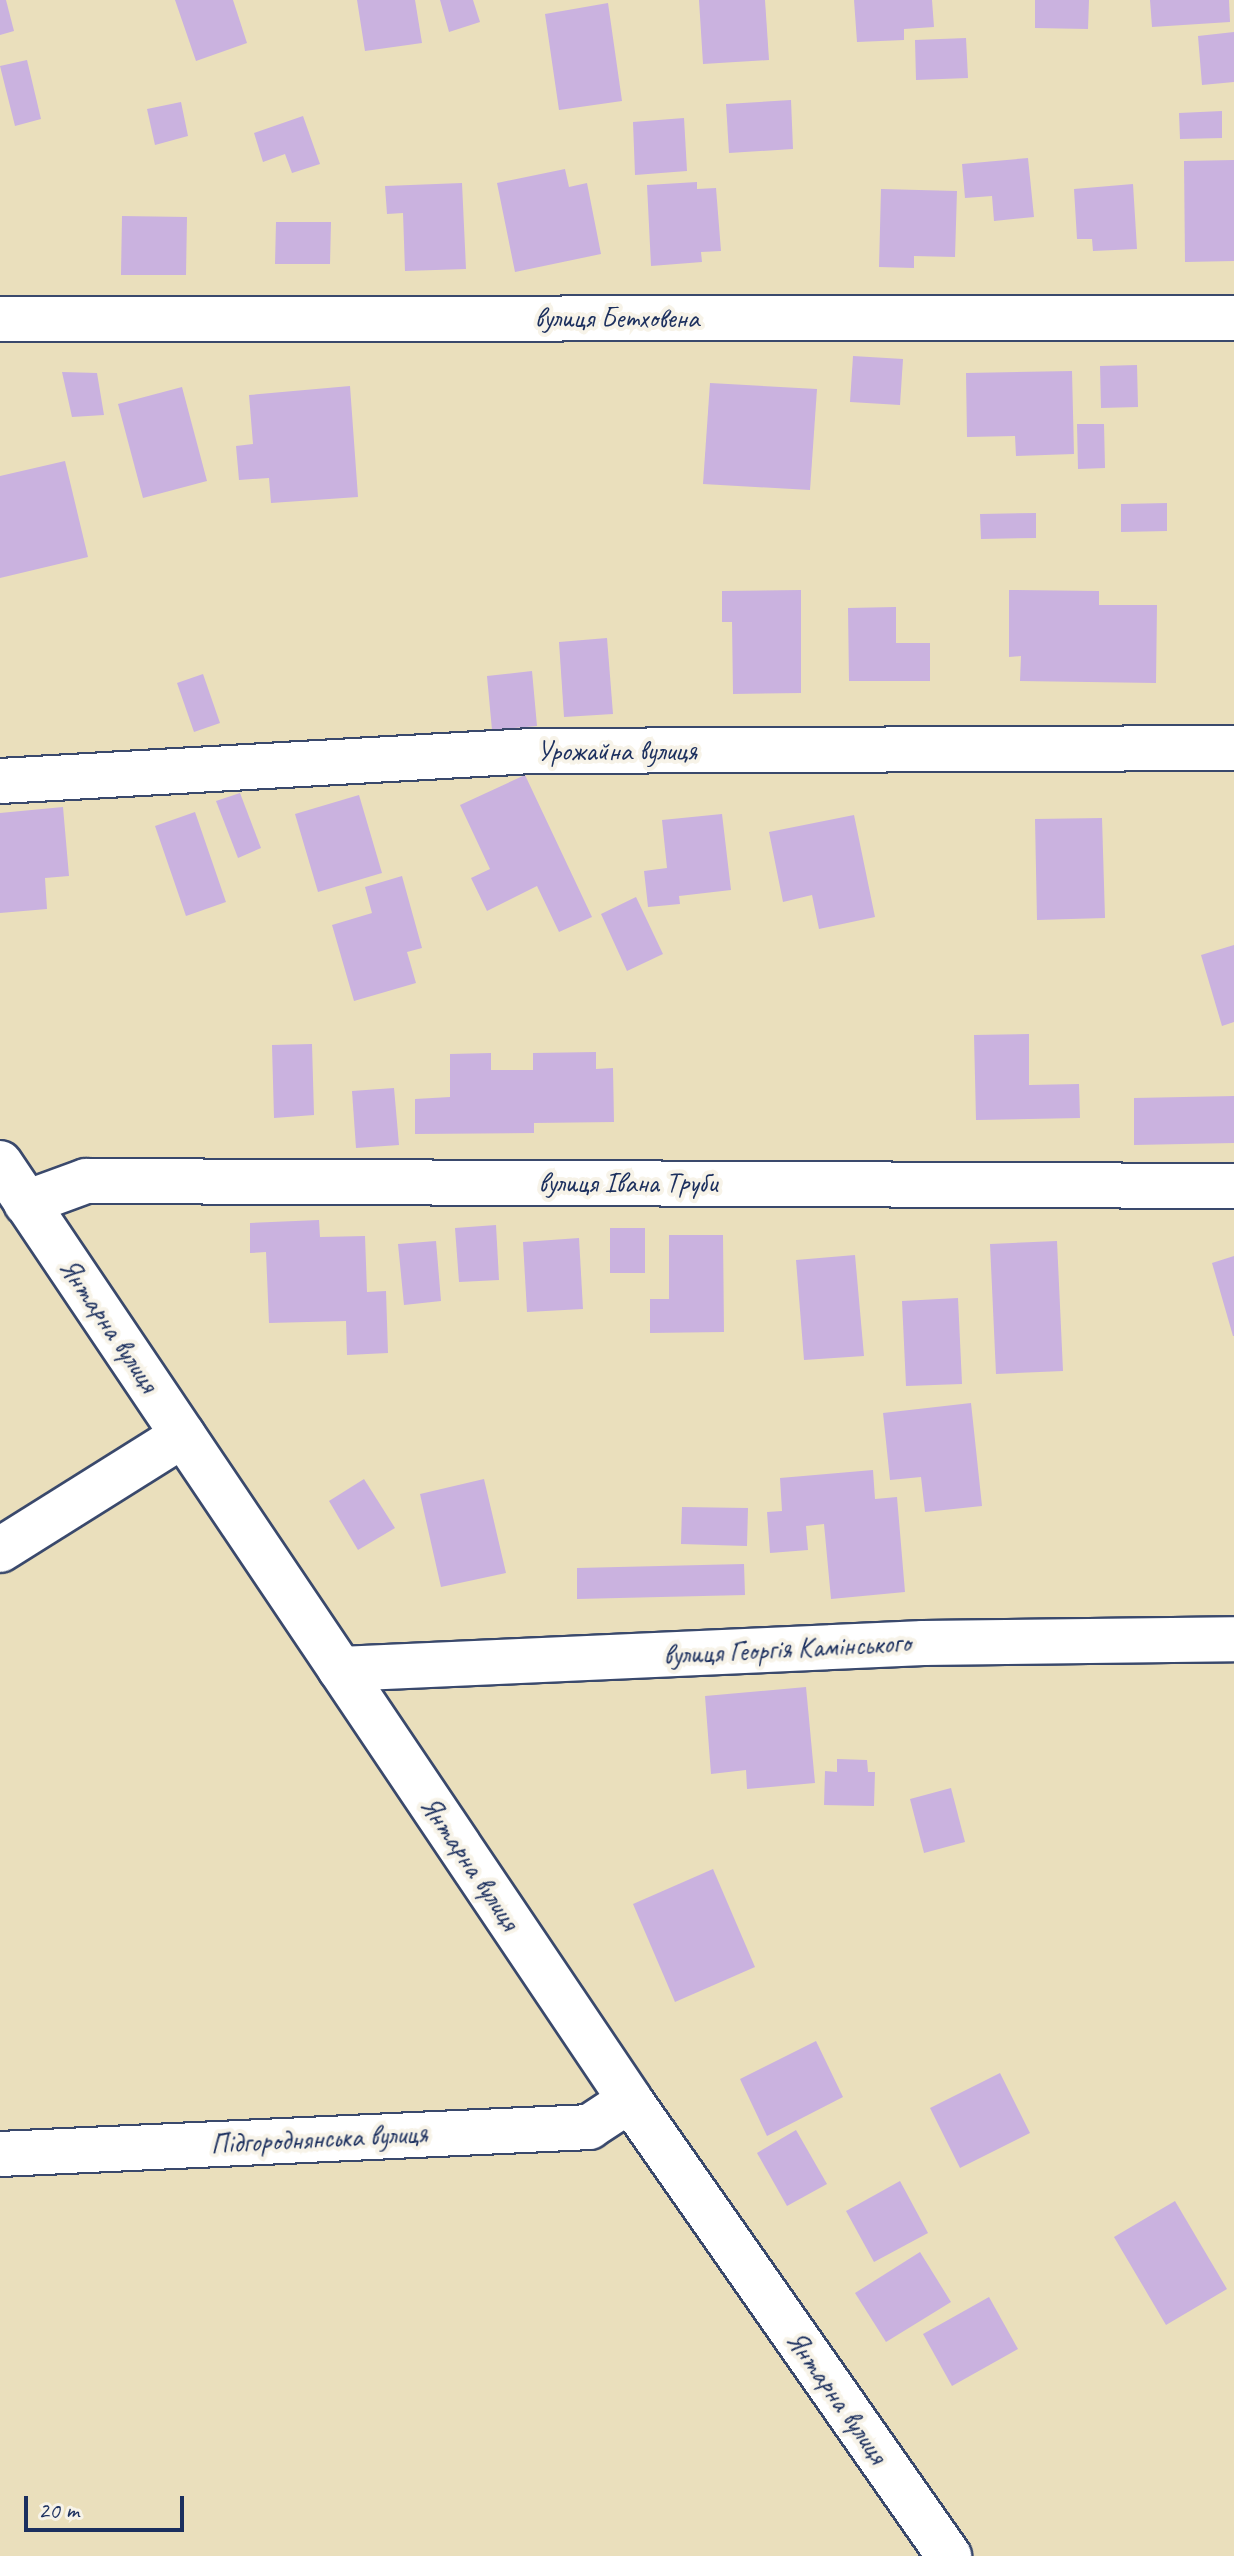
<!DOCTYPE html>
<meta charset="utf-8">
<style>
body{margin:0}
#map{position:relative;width:1234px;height:2556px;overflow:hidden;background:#eadfbc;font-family:Caveat,sans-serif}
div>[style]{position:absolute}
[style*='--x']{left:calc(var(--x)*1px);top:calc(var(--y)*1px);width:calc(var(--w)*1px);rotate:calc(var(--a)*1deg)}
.building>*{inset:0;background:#cab2df}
.roads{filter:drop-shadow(2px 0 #3a496c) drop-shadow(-2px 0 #3a496c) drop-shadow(0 2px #3a496c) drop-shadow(0 -2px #3a496c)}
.minor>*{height:44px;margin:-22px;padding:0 22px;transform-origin:22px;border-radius:22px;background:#fff}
.major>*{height:44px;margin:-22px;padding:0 22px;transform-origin:22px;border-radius:22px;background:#fff}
span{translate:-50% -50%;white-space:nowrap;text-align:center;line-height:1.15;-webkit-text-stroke:8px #f7f3e8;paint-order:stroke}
.street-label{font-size:28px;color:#1b2f5e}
.scale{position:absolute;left:24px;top:2496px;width:160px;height:36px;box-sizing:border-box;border:4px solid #1b2f5e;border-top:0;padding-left:10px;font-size:24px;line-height:28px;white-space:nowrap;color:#1b2f5e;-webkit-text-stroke:6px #f7f3e8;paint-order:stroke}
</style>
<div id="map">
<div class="building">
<i style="clip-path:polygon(0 0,6px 0,14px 31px,0 35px)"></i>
<i style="clip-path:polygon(175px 0,233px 0,247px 43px,196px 61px)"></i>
<i style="clip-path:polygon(357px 0,415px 0,422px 43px,365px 51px)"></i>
<i style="clip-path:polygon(440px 0,473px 0,480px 22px,449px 32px)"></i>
<i style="clip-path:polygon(699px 0,765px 0,769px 60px,703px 64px)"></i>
<i style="clip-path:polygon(854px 0,932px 0,934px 27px,904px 29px,904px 40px,857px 42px)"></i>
<i style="clip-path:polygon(1035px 0,1089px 0,1088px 29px,1035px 28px)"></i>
<i style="clip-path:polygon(1150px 0,1229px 0,1230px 22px,1152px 27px)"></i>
<i style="clip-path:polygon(608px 3px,622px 101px,559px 110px,545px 14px)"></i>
<i style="clip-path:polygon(1234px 32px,1234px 82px,1202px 85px,1198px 36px)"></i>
<i style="clip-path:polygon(966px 38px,968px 78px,916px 80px,915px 40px)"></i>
<i style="clip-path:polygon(27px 60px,41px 119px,15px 126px,0 66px)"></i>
<i style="clip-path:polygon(791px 100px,793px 149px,729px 153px,726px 104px)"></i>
<i style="clip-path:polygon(181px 102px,188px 136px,155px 145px,147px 109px)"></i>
<i style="clip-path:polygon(1222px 111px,1222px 138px,1180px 139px,1179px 113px)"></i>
<i style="clip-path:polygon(303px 116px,320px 164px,292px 173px,285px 154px,263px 162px,254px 133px)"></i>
<i style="clip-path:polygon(684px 118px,687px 171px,635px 175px,633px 122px)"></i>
<i style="clip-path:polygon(1028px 158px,1034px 217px,994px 221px,992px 196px,965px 198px,962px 164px)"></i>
<i style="clip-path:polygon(1234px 160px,1234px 261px,1185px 262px,1184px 161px)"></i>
<i style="clip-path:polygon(565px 169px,569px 187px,587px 183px,601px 254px,515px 272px,497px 183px)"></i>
<i style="clip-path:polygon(697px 182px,697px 189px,716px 188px,721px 251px,701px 252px,702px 262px,651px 266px,647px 185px)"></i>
<i style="clip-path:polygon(462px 183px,466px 269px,405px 271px,403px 213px,387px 214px,385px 186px)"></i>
<i style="clip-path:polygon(1133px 184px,1137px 249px,1093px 251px,1092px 239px,1077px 239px,1074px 189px)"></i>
<i style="clip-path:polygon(881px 189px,957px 191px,955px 257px,914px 256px,914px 268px,879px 267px)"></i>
<i style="clip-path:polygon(122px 216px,187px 217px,186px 275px,121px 275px)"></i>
<i style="clip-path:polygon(276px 222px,331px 222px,330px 264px,275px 264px)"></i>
<i style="clip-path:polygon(853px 356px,903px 359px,900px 405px,850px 402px)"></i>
<i style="clip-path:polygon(1137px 365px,1138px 407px,1101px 408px,1100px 366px)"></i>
<i style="clip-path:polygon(1072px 371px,1074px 454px,1016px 456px,1015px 436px,967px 437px,966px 373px)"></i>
<i style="clip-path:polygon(62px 372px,97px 373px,104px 415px,72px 417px)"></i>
<i style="clip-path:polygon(710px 383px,817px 389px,810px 490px,703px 484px)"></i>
<i style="clip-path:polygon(350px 386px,358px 497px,271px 503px,269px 478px,239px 480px,236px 446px,253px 444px,249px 395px)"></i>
<i style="clip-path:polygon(182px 387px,207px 481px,143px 498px,118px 404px)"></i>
<i style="clip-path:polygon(1077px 424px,1104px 424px,1105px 468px,1078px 469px)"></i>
<i style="clip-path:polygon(65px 461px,88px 557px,0 578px,0 476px)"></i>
<i style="clip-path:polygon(1167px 503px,1167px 531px,1121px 532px,1121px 504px)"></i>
<i style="clip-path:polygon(1036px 513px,1036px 538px,981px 539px,980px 514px)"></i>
<i style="clip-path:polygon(801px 590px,801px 693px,733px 694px,732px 622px,722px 622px,722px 591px)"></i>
<i style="clip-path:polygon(1009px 590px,1099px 591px,1099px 605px,1157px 605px,1156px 683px,1020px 681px,1021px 656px,1009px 657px)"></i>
<i style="clip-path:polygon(896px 607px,896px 643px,930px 643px,930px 681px,849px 681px,848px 608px)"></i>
<i style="clip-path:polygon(607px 638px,613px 714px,564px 717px,559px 642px)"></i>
<i style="clip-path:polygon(532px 671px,537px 726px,492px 730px,487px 676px)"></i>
<i style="clip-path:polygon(203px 674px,220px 723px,194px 732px,177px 683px)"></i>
<i style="clip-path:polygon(525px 775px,592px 917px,559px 932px,537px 886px,487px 911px,471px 878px,490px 869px,460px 805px)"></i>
<i style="clip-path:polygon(240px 793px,261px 848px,238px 858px,216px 801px)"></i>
<i style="clip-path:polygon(359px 795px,382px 873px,318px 892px,295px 814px)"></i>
<i style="clip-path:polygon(63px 807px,69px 876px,45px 878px,47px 909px,0 913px,0 813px)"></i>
<i style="clip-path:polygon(195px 812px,226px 902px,186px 916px,155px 826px)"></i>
<i style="clip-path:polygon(722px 814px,731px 890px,679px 896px,680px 904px,648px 907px,644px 871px,667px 868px,662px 820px)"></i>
<i style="clip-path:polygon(854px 815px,875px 917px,819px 929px,812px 895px,783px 902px,769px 832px)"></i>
<i style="clip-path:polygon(1102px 818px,1105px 918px,1037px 920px,1035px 819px)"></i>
<i style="clip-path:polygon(402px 876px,422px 948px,407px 952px,416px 983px,354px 1001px,332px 925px,372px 913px,365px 887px)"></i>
<i style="clip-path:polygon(636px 897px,663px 954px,627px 971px,601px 914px)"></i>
<i style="clip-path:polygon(1234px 945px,1234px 1022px,1222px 1026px,1201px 955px)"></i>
<i style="clip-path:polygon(1029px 1034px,1029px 1085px,1079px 1084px,1080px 1118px,976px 1120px,974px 1035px)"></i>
<i style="clip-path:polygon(312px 1044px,314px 1115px,274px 1118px,272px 1045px)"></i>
<i style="clip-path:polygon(596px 1052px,596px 1069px,613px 1068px,614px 1122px,534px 1123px,534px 1133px,415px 1134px,415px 1099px,450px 1097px,450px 1054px,491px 1053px,491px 1070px,533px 1070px,533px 1053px)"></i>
<i style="clip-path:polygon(394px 1088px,399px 1145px,356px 1148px,352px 1091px)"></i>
<i style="clip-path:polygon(1234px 1096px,1234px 1143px,1134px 1145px,1134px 1098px)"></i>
<i style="clip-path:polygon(319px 1220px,320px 1237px,365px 1236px,367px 1292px,386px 1291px,388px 1353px,347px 1355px,346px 1321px,269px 1323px,266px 1252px,250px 1253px,250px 1223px)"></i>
<i style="clip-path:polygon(496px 1225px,499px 1280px,459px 1282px,455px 1228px)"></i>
<i style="clip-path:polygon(610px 1228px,645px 1228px,645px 1273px,610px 1273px)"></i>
<i style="clip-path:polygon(669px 1235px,723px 1235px,724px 1332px,650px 1333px,650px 1299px,669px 1299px)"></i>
<i style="clip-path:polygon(579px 1238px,583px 1309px,527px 1312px,523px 1242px)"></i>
<i style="clip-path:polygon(436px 1241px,441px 1301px,404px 1305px,398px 1244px)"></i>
<i style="clip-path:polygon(1057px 1241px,1063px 1371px,996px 1374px,990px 1244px)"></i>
<i style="clip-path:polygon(855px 1255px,864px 1356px,804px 1360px,796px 1260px)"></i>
<i style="clip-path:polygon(1234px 1256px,1234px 1336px,1233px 1336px,1212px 1263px)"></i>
<i style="clip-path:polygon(958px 1298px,962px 1384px,906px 1386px,902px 1301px)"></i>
<i style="clip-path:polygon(971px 1403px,982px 1506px,925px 1512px,921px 1477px,890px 1480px,883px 1413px)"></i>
<i style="clip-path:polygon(873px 1470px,875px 1499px,897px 1497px,905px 1592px,831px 1599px,824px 1524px,806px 1526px,808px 1550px,770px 1553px,767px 1512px,782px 1511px,780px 1478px)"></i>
<i style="clip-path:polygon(364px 1479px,395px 1528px,358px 1550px,329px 1501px)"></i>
<i style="clip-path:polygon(484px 1479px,506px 1573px,441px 1587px,420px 1494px)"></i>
<i style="clip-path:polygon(682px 1507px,748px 1508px,747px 1546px,681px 1544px)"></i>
<i style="clip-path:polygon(744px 1564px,745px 1595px,577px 1599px,577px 1568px)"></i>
<i style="clip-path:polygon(806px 1687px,815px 1783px,747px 1789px,746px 1770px,711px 1774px,705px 1696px)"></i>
<i style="clip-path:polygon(837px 1759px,867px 1760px,868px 1772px,875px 1772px,874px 1806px,824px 1805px,825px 1771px,837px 1772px)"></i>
<i style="clip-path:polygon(951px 1788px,965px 1842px,924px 1853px,910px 1799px)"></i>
<i style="clip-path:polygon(713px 1869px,755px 1967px,675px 2002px,633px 1904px)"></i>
<i style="clip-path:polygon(816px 2041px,843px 2097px,767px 2136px,740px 2079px)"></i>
<i style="clip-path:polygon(1000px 2073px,1030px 2133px,960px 2168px,930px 2108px)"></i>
<i style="clip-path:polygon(796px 2130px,827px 2184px,787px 2206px,757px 2153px)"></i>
<i style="clip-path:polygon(900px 2181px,928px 2233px,874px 2262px,846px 2211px)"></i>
<i style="clip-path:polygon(1175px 2201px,1227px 2289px,1166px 2325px,1114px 2237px)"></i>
<i style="clip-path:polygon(920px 2252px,951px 2302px,886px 2342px,855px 2293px)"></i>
<i style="clip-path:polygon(989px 2297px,1018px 2349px,952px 2386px,923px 2334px)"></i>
</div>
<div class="roads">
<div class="minor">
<i style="--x:0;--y:319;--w:1234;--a:-0.05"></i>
<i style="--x:0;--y:781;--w:532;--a:-3.23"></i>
<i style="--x:531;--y:751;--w:703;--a:-0.24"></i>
<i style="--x:26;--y:1203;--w:64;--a:-20.1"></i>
<i style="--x:86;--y:1181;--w:1148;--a:0.25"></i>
<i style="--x:0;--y:1550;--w:216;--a:-32.1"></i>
<i style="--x:340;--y:1669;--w:584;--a:-2.55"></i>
<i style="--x:923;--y:1643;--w:311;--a:-0.7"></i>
<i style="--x:0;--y:2154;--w:590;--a:-2.62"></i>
<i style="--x:589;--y:2127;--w:49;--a:-33.4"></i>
</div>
<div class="major">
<i style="--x:0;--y:1163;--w:1129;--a:56.08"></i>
<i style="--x:630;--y:2100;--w:557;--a:55.02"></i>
</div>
</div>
<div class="street-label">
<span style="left:617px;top:318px">вулиця Бетховена</span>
<span style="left:617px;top:751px">Урожайна вулиця</span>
<span style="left:628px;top:1183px">вулиця Івана Труби</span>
<span style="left:109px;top:1325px;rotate:56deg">Янтарна вулиця</span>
<span style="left:787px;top:1649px;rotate:-3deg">вулиця Георгія Камінського</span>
<span style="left:470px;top:1863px;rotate:56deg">Янтарна вулиця</span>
<span style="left:319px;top:2139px;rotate:-3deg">Підгороднянська вулиця</span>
<span style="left:837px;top:2397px;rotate:55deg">Янтарна вулиця</span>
</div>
<div class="scale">20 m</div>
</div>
